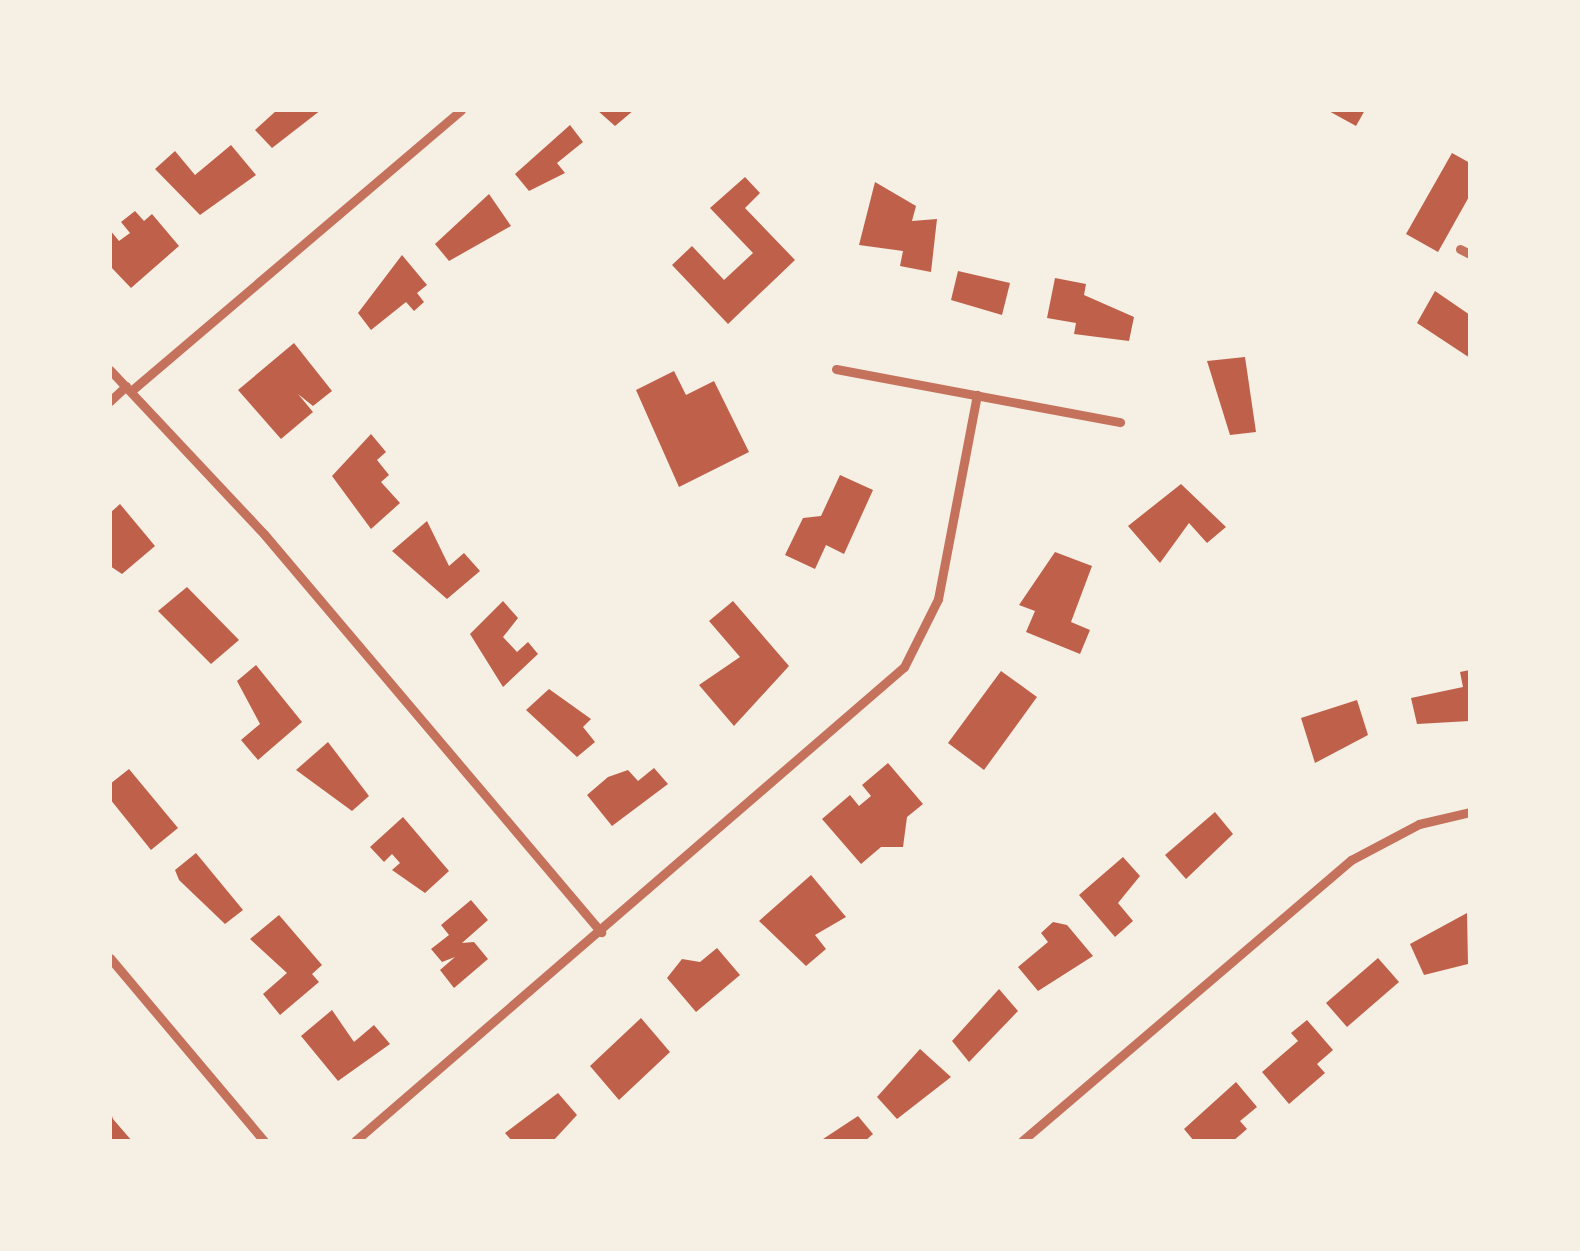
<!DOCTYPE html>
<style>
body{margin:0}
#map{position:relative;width:1580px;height:1251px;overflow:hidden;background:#f6efe4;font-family:"Nunito Sans",sans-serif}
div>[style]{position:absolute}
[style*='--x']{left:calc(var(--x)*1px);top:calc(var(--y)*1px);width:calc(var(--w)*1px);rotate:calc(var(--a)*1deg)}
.building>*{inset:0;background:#bf614a}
.minor>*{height:9px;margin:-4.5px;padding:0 4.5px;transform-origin:4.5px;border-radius:4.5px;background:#c5725c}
span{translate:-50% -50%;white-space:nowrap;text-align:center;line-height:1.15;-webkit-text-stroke:10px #f6efe4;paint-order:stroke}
.frame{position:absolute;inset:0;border:112px solid #f6efe4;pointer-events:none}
</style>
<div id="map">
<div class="building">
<i style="clip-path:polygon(277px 110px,321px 110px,272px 148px,255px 130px)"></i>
<i style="clip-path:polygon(597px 110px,634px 110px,615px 126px)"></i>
<i style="clip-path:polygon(1327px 110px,1365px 110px,1356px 126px)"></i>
<i style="clip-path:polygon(570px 125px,583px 142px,557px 163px,565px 173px,529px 191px,515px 174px)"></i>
<i style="clip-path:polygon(231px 145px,256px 175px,200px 215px,155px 169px,175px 151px,195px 175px)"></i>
<i style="clip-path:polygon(1452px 153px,1470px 163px,1470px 195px,1438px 252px,1406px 234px)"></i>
<i style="clip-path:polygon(745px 177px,760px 193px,745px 208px,795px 260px,728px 324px,672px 265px,692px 246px,724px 280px,753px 253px,710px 208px)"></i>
<i style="clip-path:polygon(875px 182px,916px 206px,912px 221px,937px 219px,931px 272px,900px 266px,903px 251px,859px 245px)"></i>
<i style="clip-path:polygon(489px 194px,511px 226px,449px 261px,435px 244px)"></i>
<i style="clip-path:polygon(135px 211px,144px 221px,152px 214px,179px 246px,131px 288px,110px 266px,110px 230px,119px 241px,130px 233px,121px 222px)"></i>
<i style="clip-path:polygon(402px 255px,427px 285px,417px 293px,424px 302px,414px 311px,406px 302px,371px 330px,358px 313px)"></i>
<i style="clip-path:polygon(958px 271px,1010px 283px,1002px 315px,951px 300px)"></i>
<i style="clip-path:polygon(1055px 278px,1086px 284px,1084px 295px,1134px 317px,1129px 341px,1074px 334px,1076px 323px,1047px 318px)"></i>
<i style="clip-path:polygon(1435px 291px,1470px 315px,1470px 358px,1417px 323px)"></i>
<i style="clip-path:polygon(294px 343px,332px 391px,313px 406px,298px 394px,313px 412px,281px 439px,238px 390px)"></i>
<i style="clip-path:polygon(1245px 357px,1256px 432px,1230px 435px,1207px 361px)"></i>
<i style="clip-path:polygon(674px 371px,686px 395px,714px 381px,749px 452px,679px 487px,636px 390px)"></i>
<i style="clip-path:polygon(371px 434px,386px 452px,377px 460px,389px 475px,381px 482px,400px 503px,371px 529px,332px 476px)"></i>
<i style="clip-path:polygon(840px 475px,873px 490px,844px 554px,826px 545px,815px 569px,785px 555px,803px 518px,821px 516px)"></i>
<i style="clip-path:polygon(1181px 484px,1226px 527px,1207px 543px,1189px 523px,1160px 563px,1128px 526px)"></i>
<i style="clip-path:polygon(120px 504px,155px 546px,122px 574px,110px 566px,110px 513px)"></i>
<i style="clip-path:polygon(427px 521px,449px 566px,464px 553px,480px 571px,447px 599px,392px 551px)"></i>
<i style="clip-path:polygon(1055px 552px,1092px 566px,1071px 622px,1090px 630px,1080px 654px,1026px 632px,1035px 611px,1019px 605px)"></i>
<i style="clip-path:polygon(187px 587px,239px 640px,211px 664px,158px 611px)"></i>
<i style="clip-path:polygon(503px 601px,518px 618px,503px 637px,517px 652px,528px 642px,538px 654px,503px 687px,470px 634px)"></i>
<i style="clip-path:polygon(733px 601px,789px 666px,734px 726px,699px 685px,740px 657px,709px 621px)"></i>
<i style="clip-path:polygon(256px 665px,302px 722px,258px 760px,241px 740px,260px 724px,237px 681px)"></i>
<i style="clip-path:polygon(1470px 670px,1470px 721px,1417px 724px,1411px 698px,1463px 687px,1460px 672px)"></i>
<i style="clip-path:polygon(1001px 671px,1037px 697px,984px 770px,948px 743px)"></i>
<i style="clip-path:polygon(549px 689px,591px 719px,583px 727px,595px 742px,577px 757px,526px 710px)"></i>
<i style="clip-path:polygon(1357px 700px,1368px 735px,1315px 763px,1301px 718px)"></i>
<i style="clip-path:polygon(328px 742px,369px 796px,352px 811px,296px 770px)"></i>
<i style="clip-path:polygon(888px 763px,923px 804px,907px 817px,903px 847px,881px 847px,861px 864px,822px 819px,850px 795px,859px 806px,871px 796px,862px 785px)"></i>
<i style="clip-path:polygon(654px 768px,668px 784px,612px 826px,587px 795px,608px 777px,628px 770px,638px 781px)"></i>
<i style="clip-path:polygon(129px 769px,178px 828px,151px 850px,110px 799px,110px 784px)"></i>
<i style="clip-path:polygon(1215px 812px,1233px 834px,1186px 879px,1165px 855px)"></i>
<i style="clip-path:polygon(403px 817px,449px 871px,425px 893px,392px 870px,400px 863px,392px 854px,384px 862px,370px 847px)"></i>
<i style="clip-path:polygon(196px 853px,243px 910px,225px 924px,179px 880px,175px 870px)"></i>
<i style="clip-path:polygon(1123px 857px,1140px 876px,1118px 903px,1133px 921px,1115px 937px,1079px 895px)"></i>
<i style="clip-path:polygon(811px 875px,846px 917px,815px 935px,826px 949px,806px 966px,759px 921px)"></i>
<i style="clip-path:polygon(471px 900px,488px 920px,462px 943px,474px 942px,488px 959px,454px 988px,440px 970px,455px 957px,442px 962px,431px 949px,449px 935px,441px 925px)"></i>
<i style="clip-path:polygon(1467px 913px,1468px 964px,1424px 975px,1410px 944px)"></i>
<i style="clip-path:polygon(279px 915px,322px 965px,312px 974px,319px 982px,280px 1015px,263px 994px,287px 973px,250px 939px)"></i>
<i style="clip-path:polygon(1053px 922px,1067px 925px,1093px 956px,1038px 991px,1018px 967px,1048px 942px,1041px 933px)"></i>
<i style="clip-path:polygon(717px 948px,740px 975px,696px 1012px,667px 978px,682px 959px,700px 962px)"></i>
<i style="clip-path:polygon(1378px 958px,1399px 982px,1347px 1027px,1326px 1003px)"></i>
<i style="clip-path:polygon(999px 989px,1018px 1011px,969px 1062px,952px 1041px)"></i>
<i style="clip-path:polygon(332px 1010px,354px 1042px,374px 1025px,390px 1044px,338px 1081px,301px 1036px)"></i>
<i style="clip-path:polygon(641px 1018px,670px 1052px,619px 1100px,590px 1066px)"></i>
<i style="clip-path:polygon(1307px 1020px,1333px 1050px,1317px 1064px,1325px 1073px,1289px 1104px,1262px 1072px,1298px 1041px,1291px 1033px)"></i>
<i style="clip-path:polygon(920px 1049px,951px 1077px,897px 1119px,877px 1097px)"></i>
<i style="clip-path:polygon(1236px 1082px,1257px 1107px,1240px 1121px,1247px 1129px,1233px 1141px,1194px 1141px,1184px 1129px)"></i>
<i style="clip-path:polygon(558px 1093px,577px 1115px,553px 1141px,512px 1141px,505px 1133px)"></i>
<i style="clip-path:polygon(110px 1110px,113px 1119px,132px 1141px,110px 1141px)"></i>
<i style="clip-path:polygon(858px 1116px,873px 1134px,865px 1141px,820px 1141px)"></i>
</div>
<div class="minor">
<i style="--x:1460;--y:249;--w:11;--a:27"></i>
<i style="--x:836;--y:369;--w:289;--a:10.6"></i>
<i style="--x:110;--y:370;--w:225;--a:46.8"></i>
<i style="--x:264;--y:534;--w:522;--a:49.74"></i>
<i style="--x:131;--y:391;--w:433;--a:-40.4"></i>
<i style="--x:110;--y:401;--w:22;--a:-43"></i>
<i style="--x:110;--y:958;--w:239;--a:49.9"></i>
<i style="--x:355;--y:1141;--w:725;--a:-40.81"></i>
<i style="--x:904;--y:667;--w:76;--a:-63.4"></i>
<i style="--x:938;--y:599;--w:208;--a:-79.2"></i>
<i style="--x:1022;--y:1141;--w:433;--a:-40.5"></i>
<i style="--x:1351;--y:860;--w:77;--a:-27.9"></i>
<i style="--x:1419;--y:824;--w:52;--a:-13.2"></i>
</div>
<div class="frame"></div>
</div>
